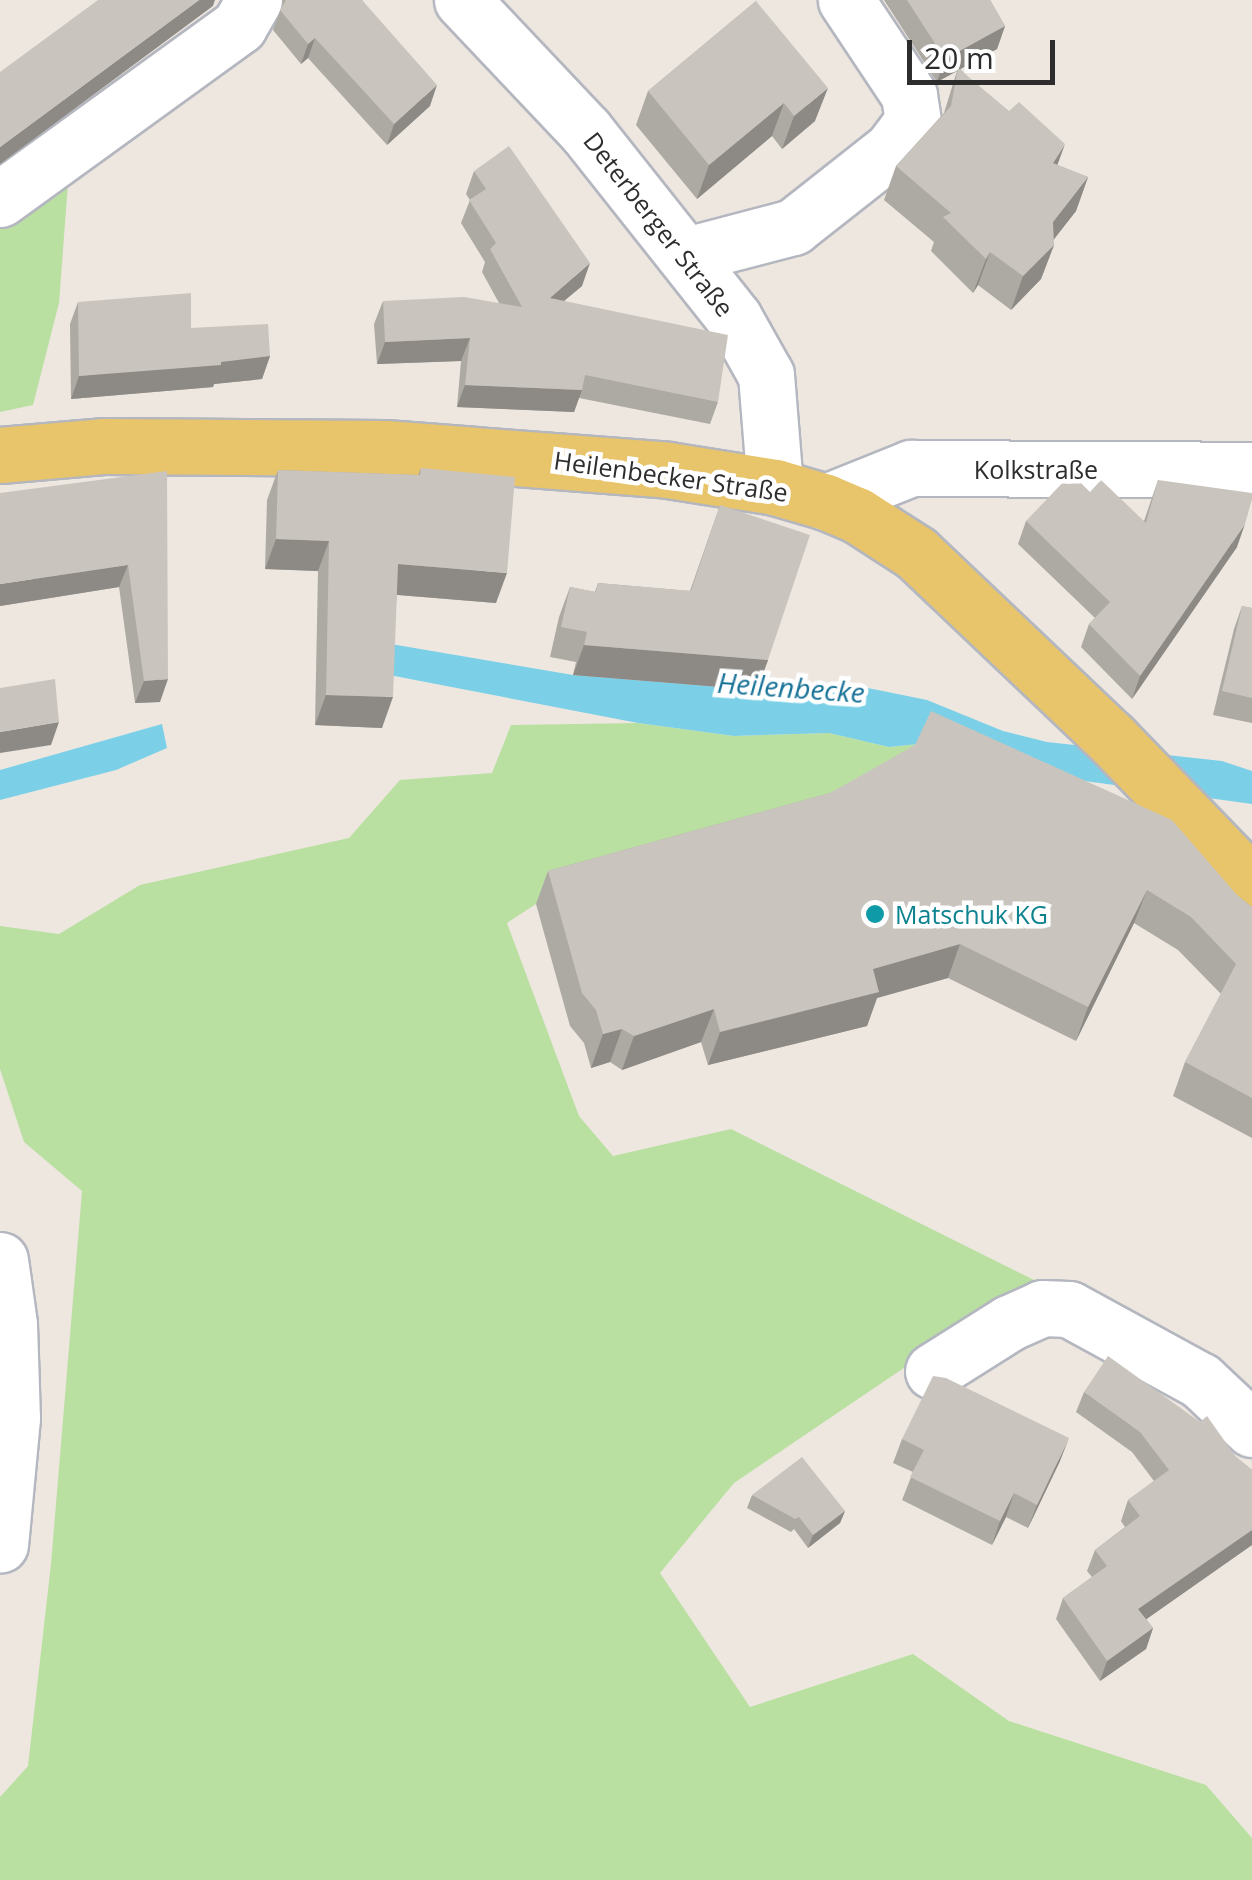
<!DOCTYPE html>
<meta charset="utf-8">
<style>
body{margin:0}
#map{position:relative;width:1252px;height:1880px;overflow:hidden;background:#ede7e0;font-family:"Open Sans",sans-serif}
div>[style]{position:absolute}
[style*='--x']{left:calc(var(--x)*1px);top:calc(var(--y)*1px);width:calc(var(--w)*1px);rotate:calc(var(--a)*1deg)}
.green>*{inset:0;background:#bae0a1}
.water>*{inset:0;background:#7bd0e7}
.roads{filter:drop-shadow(2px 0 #b4b7bf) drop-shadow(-2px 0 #b4b7bf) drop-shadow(0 2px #b4b7bf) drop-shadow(0 -2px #b4b7bf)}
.minor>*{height:55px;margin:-27.5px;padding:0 27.5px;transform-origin:27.5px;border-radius:27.5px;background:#fff}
.major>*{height:55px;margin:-27.5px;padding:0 27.5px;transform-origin:27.5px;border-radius:27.5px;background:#e8c46b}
.wall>*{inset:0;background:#ada9a3}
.shaded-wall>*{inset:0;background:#8d8a85}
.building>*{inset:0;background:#c9c5be}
.dots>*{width:28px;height:28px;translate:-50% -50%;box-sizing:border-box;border:5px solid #fff;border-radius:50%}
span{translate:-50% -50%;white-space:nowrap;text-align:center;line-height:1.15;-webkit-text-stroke:9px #fff;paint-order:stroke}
.street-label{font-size:25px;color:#2d2d2d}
.culture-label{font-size:25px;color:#0d838f}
.left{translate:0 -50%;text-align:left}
.water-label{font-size:28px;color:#177297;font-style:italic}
.scale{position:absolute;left:907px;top:40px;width:148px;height:45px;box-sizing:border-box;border:5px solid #2d2d2d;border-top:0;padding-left:12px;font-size:30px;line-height:35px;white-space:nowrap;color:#2d2d2d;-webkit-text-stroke:8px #fff;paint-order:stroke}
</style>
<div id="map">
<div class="green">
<i style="clip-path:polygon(69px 170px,59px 303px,33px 405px,0 412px,0 219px)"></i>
<i style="clip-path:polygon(638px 723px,734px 736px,829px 733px,889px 747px,919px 744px,903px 778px,536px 904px,507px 923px,579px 1116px,613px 1156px,731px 1129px,1058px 1292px,988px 1311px,734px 1483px,660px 1573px,750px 1707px,913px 1654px,1009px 1721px,1206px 1785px,1252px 1838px,1252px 1880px,0 1880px,0 1797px,28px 1766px,51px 1564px,82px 1191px,24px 1142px,0 1069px,0 926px,59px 934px,140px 885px,349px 838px,400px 780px,492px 773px,511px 725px)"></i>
</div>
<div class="water">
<i style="clip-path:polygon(385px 643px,573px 675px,796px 693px,858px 686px,927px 700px,1003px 731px,1047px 742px,1222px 761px,1252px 771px,1252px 804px,1085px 781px,919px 744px,889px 747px,829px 733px,734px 736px,638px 723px,384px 674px)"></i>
<i style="clip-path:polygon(162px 724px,167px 748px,116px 770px,0 800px,0 770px)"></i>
</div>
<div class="roads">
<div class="minor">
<i style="--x:462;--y:0;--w:179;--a:46.6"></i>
<i style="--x:585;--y:130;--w:240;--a:51.6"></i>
<i style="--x:734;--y:318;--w:65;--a:60.7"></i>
<i style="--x:766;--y:375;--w:112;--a:85.4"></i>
<i style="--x:0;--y:199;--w:295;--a:-35.9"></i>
<i style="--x:239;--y:26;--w:30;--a:-60"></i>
<i style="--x:686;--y:255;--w:111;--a:-14.7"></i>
<i style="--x:793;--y:227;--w:125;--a:-38.2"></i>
<i style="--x:891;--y:150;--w:36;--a:-53"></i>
<i style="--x:913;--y:121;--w:26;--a:-99"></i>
<i style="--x:909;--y:95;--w:114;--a:-123.6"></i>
<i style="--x:826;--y:502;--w:92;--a:-21.8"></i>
<i style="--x:911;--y:468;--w:341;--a:0.3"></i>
<i style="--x:0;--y:1260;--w:65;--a:82"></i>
<i style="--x:9;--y:1324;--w:94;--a:88.2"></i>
<i style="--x:12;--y:1418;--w:127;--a:95.4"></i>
<i style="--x:933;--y:1371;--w:90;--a:-32.3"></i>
<i style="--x:1009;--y:1323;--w:36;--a:-24"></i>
<i style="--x:1042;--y:1308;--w:27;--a:2"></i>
<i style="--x:1069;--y:1309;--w:150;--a:28.6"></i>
<i style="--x:1201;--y:1381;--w:70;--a:43.3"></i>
</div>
<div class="major">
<i style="--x:0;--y:455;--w:103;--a:-5"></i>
<i style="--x:103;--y:446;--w:282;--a:0.4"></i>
<i style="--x:385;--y:448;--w:284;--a:4.4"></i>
<i style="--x:668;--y:470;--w:108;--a:9"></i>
<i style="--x:775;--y:487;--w:53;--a:16.4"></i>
<i style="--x:826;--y:502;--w:34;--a:23"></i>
<i style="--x:857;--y:515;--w:70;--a:32.8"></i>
<i style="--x:916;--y:553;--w:269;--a:43.5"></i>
<i style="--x:1111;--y:738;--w:203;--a:46"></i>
</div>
</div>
<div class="wall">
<i style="clip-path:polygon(283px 0,362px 0,430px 106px,387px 145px,308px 58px,301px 64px,273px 30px,282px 6px)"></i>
<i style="clip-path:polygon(884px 0,990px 0,1005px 26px,997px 49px,960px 69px,1057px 165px,1088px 177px,1076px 211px,1053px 240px,1054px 245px,1041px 279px,1011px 310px,978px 285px,973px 293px,931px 251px,934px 242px,884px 200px,896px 166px,944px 113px,957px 71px,937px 82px)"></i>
<i style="clip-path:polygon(756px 1px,815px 121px,782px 149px,772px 136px,697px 199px,636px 125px,648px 91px)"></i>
<i style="clip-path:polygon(474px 171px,582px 286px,564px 301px,718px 402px,710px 424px,579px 398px,574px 412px,457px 407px,461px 361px,377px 364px,374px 324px,383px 301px,499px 303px,482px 272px,485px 262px,461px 223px,470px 200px,466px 194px)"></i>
<i style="clip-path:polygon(78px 302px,191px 328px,270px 356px,262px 379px,214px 384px,213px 387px,71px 399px,70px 324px)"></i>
<i style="clip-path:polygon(421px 468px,496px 603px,397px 595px,382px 728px,315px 725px,318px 571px,265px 569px,267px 500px,278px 470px,418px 475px)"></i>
<i style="clip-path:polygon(167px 471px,160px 702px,135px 703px,119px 587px,0 606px)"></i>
<i style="clip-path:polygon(1158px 480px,1237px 547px,1132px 699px,1081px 647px,1089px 624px,1095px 618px,1018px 544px,1026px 521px,1090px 492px,1144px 521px)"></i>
<i style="clip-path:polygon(720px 505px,768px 660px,757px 690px,573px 675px,576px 662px,550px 657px,559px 617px,570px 587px,595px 592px,598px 583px,690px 591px)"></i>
<i style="clip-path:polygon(1242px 606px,1252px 608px,1252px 723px,1213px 715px,1234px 629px)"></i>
<i style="clip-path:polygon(830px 793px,1237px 895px,1252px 907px,1252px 1138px,1173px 1096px,1185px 1062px,1221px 994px,1178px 950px,1134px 923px,1076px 1041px,948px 978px,877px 998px,867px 1026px,708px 1065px,701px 1042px,622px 1070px,610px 1062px,591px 1068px,584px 1043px,570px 1026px,536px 904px,548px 871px)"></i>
<i style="clip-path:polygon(1084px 1392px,1236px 1457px,1252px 1470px,1252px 1545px,1146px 1619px,1153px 1628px,1146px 1649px,1100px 1681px,1056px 1619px,1063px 1598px,1092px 1577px,1087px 1571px,1095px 1550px,1125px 1527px,1121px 1521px,1128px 1500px,1154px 1481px,1132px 1452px,1076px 1412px)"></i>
<i style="clip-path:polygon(902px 1439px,1060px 1461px,1028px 1528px,1006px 1517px,992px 1545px,902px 1500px,913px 1472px,893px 1463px)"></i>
<i style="clip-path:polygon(752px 1495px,845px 1511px,840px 1523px,808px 1548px,794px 1529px,791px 1532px,747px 1508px)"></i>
</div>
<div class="shaded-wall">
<i style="clip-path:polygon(199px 0,215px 0,213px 6px,0 164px,0 147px)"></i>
<i style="clip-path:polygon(1005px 26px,997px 49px,937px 82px,945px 59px)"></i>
<i style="clip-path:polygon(315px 38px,308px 58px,301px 64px,308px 44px)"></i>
<i style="clip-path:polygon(437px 85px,430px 106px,387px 145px,394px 124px)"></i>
<i style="clip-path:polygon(828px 88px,815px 121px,782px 149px,794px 116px)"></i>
<i style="clip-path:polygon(784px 103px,772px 136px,697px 199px,709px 165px)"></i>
<i style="clip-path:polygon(1065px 144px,1053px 177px,1053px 163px)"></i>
<i style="clip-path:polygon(1088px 177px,1076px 211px,1041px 256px,1053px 222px)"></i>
<i style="clip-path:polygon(1054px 245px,1041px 279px,1011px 310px,1023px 276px)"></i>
<i style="clip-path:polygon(990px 252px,978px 285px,973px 293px,986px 259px)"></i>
<i style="clip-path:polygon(590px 263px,582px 286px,541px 320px,550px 298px)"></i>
<i style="clip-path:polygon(470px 338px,461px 361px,377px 364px,385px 342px)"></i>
<i style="clip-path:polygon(270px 356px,262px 379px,214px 384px,213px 387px,71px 399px,79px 376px)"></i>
<i style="clip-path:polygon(465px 385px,582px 390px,574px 412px,457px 407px)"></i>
<i style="clip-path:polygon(1245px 524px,1237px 547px,1132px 699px,1140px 676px)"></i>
<i style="clip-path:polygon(276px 539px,329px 541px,318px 571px,265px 569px)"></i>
<i style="clip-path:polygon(398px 564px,507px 573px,496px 603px,387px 594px)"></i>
<i style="clip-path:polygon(128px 565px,119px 587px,0 606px,0 584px)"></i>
<i style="clip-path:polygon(584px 645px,768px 660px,757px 690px,573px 675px)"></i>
<i style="clip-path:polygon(168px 679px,160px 702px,135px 703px,144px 681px)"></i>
<i style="clip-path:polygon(326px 695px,393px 697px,382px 728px,315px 725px)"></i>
<i style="clip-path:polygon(59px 722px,51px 745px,0 753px,0 732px)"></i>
<i style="clip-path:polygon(1147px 890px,1134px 923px,1076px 1041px,1088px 1007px)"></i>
<i style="clip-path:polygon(960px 944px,948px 978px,877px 998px,867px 1026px,708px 1065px,720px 1032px,873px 969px)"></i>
<i style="clip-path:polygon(714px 1009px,701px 1042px,622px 1070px,634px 1036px)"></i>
<i style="clip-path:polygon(622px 1029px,610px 1062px,591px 1068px,603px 1034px)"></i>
<i style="clip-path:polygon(1069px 1438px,1060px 1461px,1028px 1528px,1037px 1505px)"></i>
<i style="clip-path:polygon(1014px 1493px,1006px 1517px,992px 1545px,1000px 1521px)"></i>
<i style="clip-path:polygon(845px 1511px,840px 1523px,808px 1548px,813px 1535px)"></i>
<i style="clip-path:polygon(1252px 1530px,1252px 1545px,1131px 1630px,1138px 1609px)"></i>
<i style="clip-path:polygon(1153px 1628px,1146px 1649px,1100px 1681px,1107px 1661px)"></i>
</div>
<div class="building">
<i style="clip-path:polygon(98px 0,199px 0,0 147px,0 72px)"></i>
<i style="clip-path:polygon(286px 0,362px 0,437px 85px,394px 124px,315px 38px,308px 44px,280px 10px)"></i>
<i style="clip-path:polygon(907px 0,990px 0,1005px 26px,945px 59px)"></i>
<i style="clip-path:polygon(756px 1px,828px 88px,794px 116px,784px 103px,709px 165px,648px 91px)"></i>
<i style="clip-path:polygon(958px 68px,1009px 111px,1019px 102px,1065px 144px,1053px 163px,1088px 177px,1053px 222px,1054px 245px,1023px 276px,990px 252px,986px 259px,943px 217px,951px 213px,896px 166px,951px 106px)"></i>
<i style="clip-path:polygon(509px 146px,590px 263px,550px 298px,728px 335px,718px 402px,585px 375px,582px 390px,465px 385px,470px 338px,385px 342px,383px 301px,464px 297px,522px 307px,490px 249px,496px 243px,469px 200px,486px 189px,474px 171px)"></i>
<i style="clip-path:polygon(191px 293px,191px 328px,268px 324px,270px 356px,221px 362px,221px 365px,79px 376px,78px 302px)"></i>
<i style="clip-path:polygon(421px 468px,515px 477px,507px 573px,398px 564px,393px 697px,326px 695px,329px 541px,276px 539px,278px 470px,420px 475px)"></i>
<i style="clip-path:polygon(167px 471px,168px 679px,144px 681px,128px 565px,0 584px,0 493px)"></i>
<i style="clip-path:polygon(1068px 477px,1075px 477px,1090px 492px,1101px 480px,1146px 523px,1158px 480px,1252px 493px,1252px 499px,1245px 524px,1140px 676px,1089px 624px,1110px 602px,1026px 521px)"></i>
<i style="clip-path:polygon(720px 505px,810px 535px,768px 660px,584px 645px,587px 632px,561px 627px,570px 587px,596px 592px,598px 583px,691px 591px)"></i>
<i style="clip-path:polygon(1242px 606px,1252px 608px,1252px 698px,1222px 691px)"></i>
<i style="clip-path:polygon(55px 679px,59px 722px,0 732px,0 688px)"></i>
<i style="clip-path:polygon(931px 711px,1172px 820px,1237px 895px,1252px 907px,1252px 1098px,1185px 1062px,1236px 964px,1191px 917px,1147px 890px,1088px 1007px,960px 944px,873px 969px,879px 992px,720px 1032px,714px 1009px,634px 1036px,622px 1029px,603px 1034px,596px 1010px,582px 993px,548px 871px,830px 793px,915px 745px)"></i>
<i style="clip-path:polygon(1108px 1356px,1200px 1422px,1207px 1416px,1236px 1457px,1252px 1470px,1252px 1530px,1138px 1609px,1153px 1628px,1107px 1661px,1063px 1598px,1107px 1566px,1095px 1550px,1140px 1516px,1128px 1500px,1169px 1470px,1140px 1432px,1084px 1392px)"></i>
<i style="clip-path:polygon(933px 1376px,946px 1378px,1069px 1438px,1037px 1505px,1014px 1493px,1000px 1521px,910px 1477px,924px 1450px,902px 1439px)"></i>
<i style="clip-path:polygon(802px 1457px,845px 1511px,813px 1535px,799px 1517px,795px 1519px,752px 1495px)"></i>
</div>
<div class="dots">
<i style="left:875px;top:914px;background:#0f9aa8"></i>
</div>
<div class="street-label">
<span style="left:659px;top:224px;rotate:52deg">Deterberger Straße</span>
<span style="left:1036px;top:469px">Kolkstraße</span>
<span style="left:671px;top:476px;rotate:8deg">Heilenbecker Straße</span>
</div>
<div class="culture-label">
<span class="left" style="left:895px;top:914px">Matschuk KG</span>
</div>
<div class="water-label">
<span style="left:791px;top:687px;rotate:4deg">Heilenbecke</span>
</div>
<div class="scale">20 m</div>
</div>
